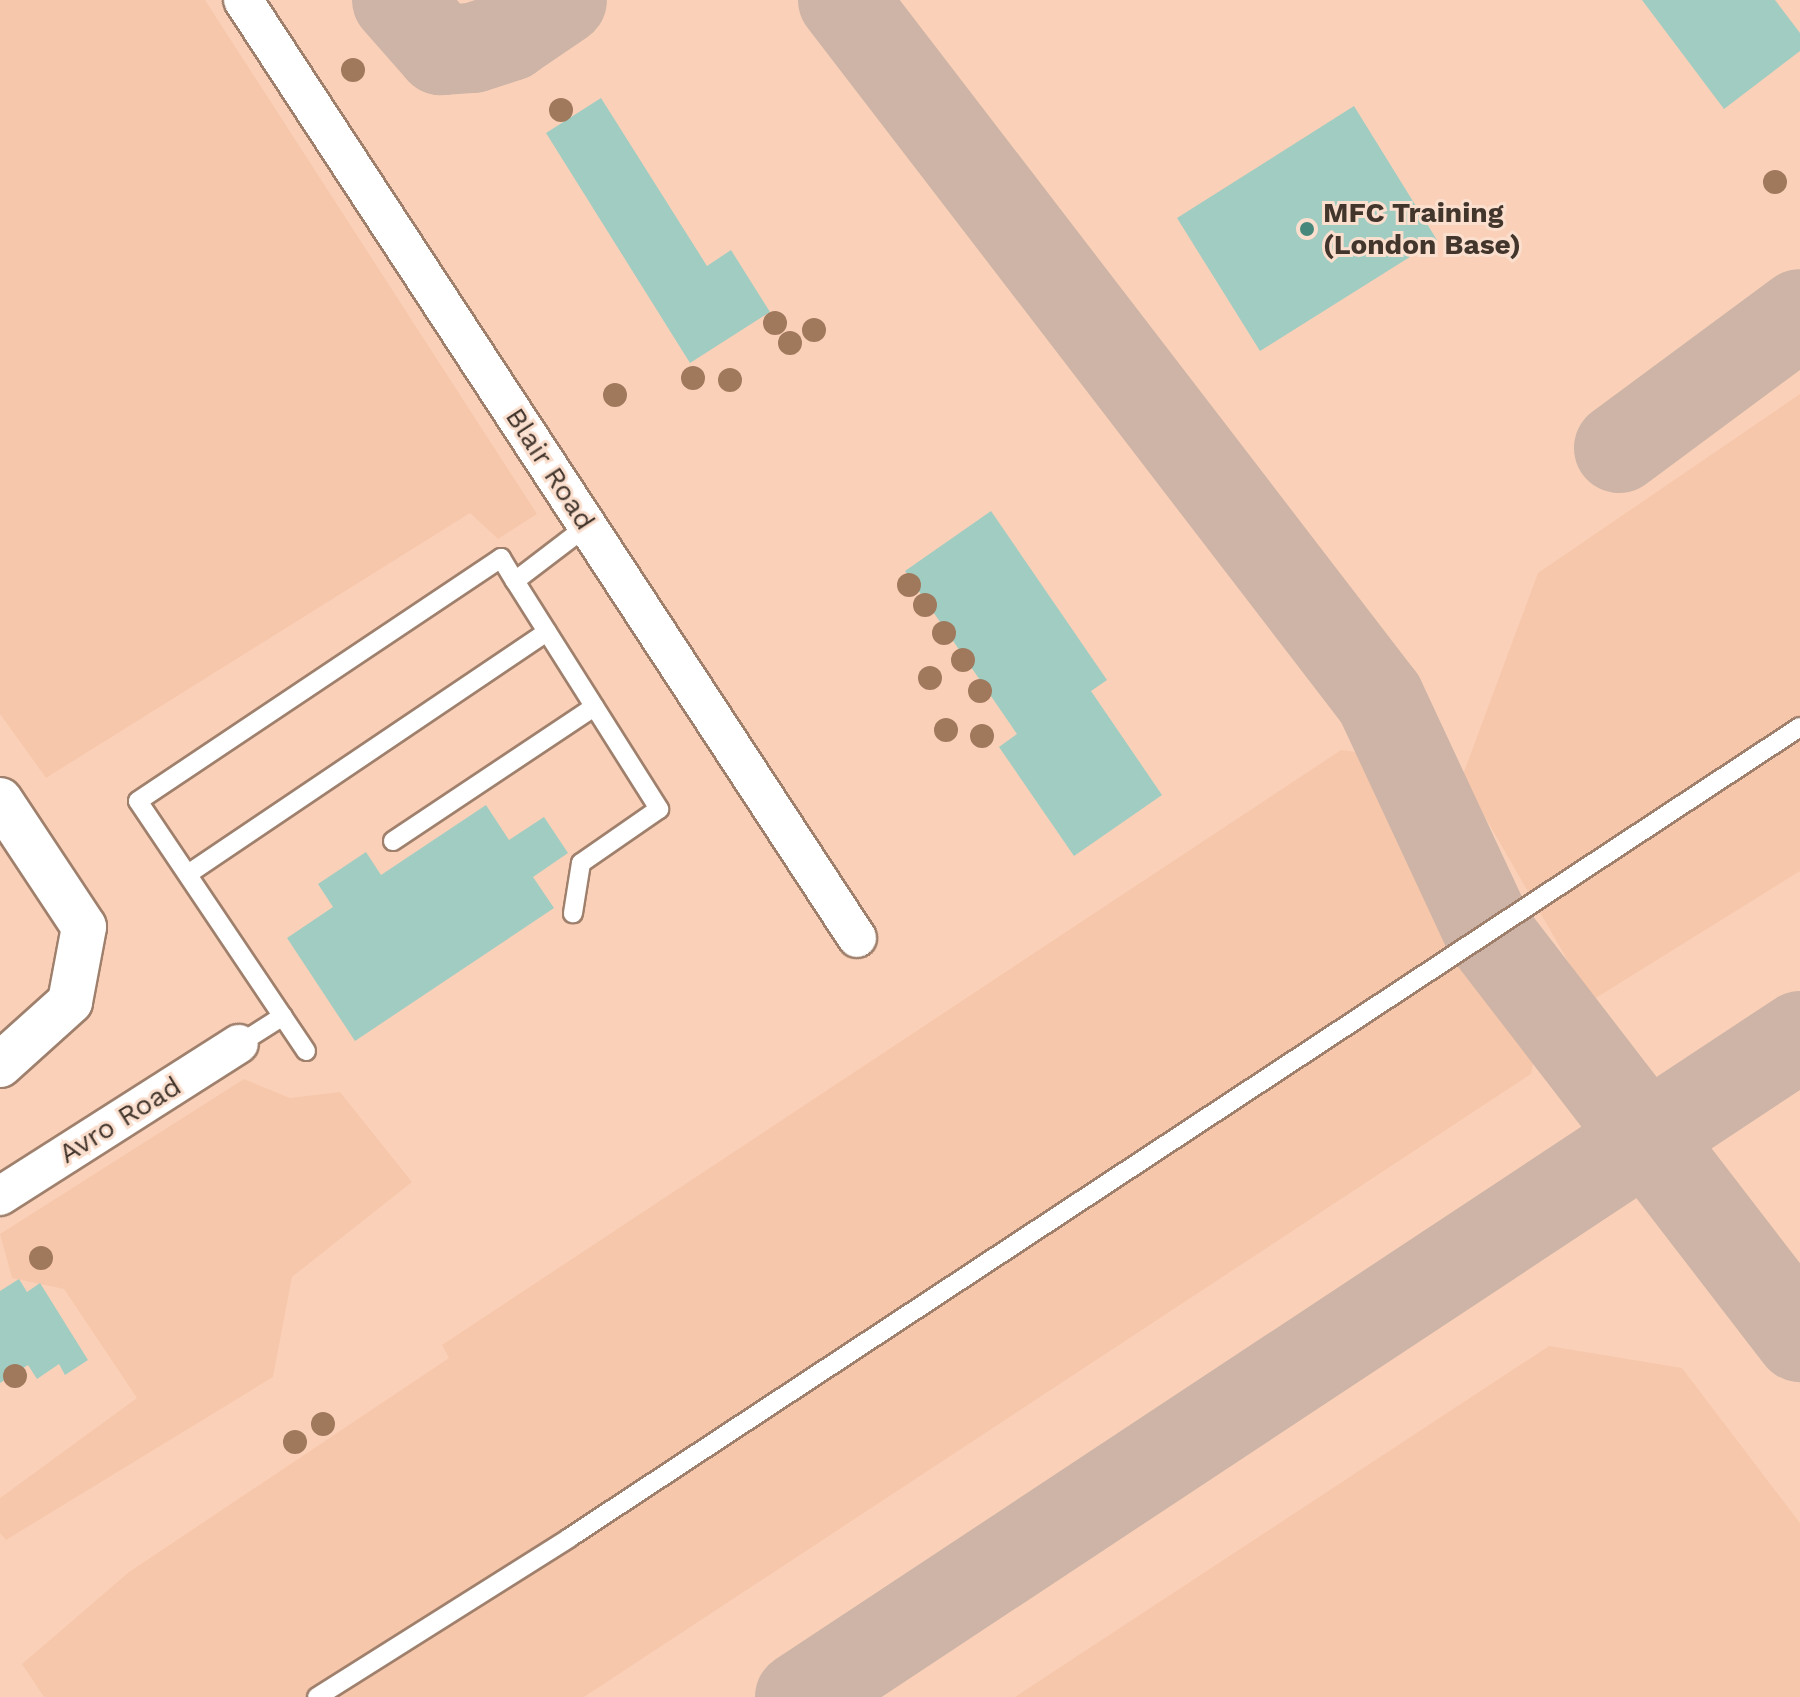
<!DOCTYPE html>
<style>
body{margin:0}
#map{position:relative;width:1800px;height:1697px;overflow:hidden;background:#fbdfce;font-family:"Work Sans",sans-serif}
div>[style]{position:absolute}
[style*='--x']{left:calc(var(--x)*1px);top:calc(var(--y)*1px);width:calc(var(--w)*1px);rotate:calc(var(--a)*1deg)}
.built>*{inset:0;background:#fad1b8}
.green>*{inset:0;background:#f6c7aa}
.taxiway>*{height:90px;margin:-45px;padding:0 45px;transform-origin:45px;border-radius:45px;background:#cdb4a6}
.building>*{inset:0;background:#a1ccc2}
.roads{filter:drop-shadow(2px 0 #9f806d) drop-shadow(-2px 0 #9f806d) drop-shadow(0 2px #9f806d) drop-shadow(0 -2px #9f806d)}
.lane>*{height:18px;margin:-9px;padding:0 9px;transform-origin:9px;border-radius:9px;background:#fff}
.street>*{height:38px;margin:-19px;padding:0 19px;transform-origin:19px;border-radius:19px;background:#fff}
.secondary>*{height:44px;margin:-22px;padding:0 22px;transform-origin:22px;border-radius:22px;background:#fff}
.trees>*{width:24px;height:24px;margin:-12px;border-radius:50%;background:#a0795d}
.dots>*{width:22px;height:22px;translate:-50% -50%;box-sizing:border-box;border:4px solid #fbdfce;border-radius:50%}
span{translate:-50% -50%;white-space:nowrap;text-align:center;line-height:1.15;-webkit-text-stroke:6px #fbdfce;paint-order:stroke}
.poi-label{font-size:28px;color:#42352c;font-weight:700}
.left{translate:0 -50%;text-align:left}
.street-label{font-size:28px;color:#42352c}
</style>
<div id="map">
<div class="built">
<i style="clip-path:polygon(0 0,1800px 0,1800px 1697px,0 1697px)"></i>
</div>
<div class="green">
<i style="clip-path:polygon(0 0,205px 0,537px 514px,498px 539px,470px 513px,46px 778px,0 714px)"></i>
<i style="clip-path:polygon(1800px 394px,1800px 871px,1591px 1001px,1462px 777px,1538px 573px)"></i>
<i style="clip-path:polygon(1341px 750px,1366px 753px,1445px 937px,1535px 1054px,1531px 1074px,584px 1697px,44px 1697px,22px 1664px,129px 1572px,449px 1358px,442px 1345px)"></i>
<i style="clip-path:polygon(244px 1079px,290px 1098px,340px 1092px,412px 1182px,292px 1277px,273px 1377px,6px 1540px,0 1533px,0 1498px,137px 1398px,64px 1289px,12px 1278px,0 1234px)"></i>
<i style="clip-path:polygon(1549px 1346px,1682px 1368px,1800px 1523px,1800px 1697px,1015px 1697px)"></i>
</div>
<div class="taxiway">
<i style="--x:397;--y:0;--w:67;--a:48.7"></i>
<i style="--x:441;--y:50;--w:32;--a:-4"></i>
<i style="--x:473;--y:48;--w:38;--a:-18"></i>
<i style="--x:509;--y:36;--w:64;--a:-34.2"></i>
<i style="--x:843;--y:0;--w:881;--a:52.47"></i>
<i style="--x:1380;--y:699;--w:258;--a:65"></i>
<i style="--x:1489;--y:933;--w:510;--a:52.41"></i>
<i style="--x:1619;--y:448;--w:225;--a:-36.5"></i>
<i style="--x:800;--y:1697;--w:1199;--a:-33.46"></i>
</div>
<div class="building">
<i style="clip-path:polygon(1642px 0,1775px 0,1800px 33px,1800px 51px,1724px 109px)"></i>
<i style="clip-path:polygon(601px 98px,707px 266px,731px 250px,770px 312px,690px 363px,546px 133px)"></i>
<i style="clip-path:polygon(1354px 106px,1437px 240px,1260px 351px,1177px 218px)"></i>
<i style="clip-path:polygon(991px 511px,1107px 680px,1091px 691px,1162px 795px,1074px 856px,999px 747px,1017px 734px,905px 571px)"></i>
<i style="clip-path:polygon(486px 805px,509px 840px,544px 817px,568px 853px,533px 877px,554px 908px,355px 1041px,287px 938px,333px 907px,318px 884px,366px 852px,381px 875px)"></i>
<i style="clip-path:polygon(19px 1279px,27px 1292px,40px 1283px,88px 1360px,65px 1375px,59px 1364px,37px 1379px,28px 1365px,0 1383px,0 1291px)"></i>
</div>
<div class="roads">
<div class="lane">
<i style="--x:515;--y:581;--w:270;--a:57.7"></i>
<i style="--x:659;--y:809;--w:95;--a:145.3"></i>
<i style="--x:581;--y:863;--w:51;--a:99.1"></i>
<i style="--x:393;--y:841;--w:242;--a:-33.7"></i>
<i style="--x:188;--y:874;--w:433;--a:-34"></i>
<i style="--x:239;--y:1044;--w:52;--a:-32.5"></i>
<i style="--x:306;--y:1051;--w:301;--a:-123.9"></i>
<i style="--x:138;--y:801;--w:437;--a:-33.8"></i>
<i style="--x:501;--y:558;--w:27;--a:59"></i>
<i style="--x:515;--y:581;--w:91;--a:-37.4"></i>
<i style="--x:317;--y:1697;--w:298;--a:-32.2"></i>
<i style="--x:569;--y:1538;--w:1474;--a:-33.38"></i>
</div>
<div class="street">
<i style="--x:243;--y:0;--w:1121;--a:56.79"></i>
<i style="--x:0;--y:1196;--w:283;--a:-32.5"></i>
</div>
<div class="secondary">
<i style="--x:0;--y:800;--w:152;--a:56.5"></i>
<i style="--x:84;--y:927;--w:76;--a:100.6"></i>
<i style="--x:70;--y:1002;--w:94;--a:138"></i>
</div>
</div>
<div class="trees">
<i style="left:353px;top:70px"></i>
<i style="left:561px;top:110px"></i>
<i style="left:1775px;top:182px"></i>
<i style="left:775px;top:323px"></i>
<i style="left:814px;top:330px"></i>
<i style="left:790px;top:343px"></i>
<i style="left:693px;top:378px"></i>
<i style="left:730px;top:380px"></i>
<i style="left:615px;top:395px"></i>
<i style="left:909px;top:585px"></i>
<i style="left:925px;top:605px"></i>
<i style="left:944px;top:633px"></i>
<i style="left:963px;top:660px"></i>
<i style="left:930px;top:678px"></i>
<i style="left:980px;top:691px"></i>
<i style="left:946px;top:730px"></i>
<i style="left:982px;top:736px"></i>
<i style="left:41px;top:1258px"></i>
<i style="left:15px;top:1376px"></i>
<i style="left:323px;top:1424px"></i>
<i style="left:295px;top:1442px"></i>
</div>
<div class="dots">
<i style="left:1307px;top:229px;background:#46897c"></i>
</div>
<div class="poi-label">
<span class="left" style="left:1323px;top:229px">MFC Training<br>(London Base)</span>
</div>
<div class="street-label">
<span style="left:550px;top:469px;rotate:57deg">Blair Road</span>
<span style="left:120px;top:1120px;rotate:-32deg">Avro Road</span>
</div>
</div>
